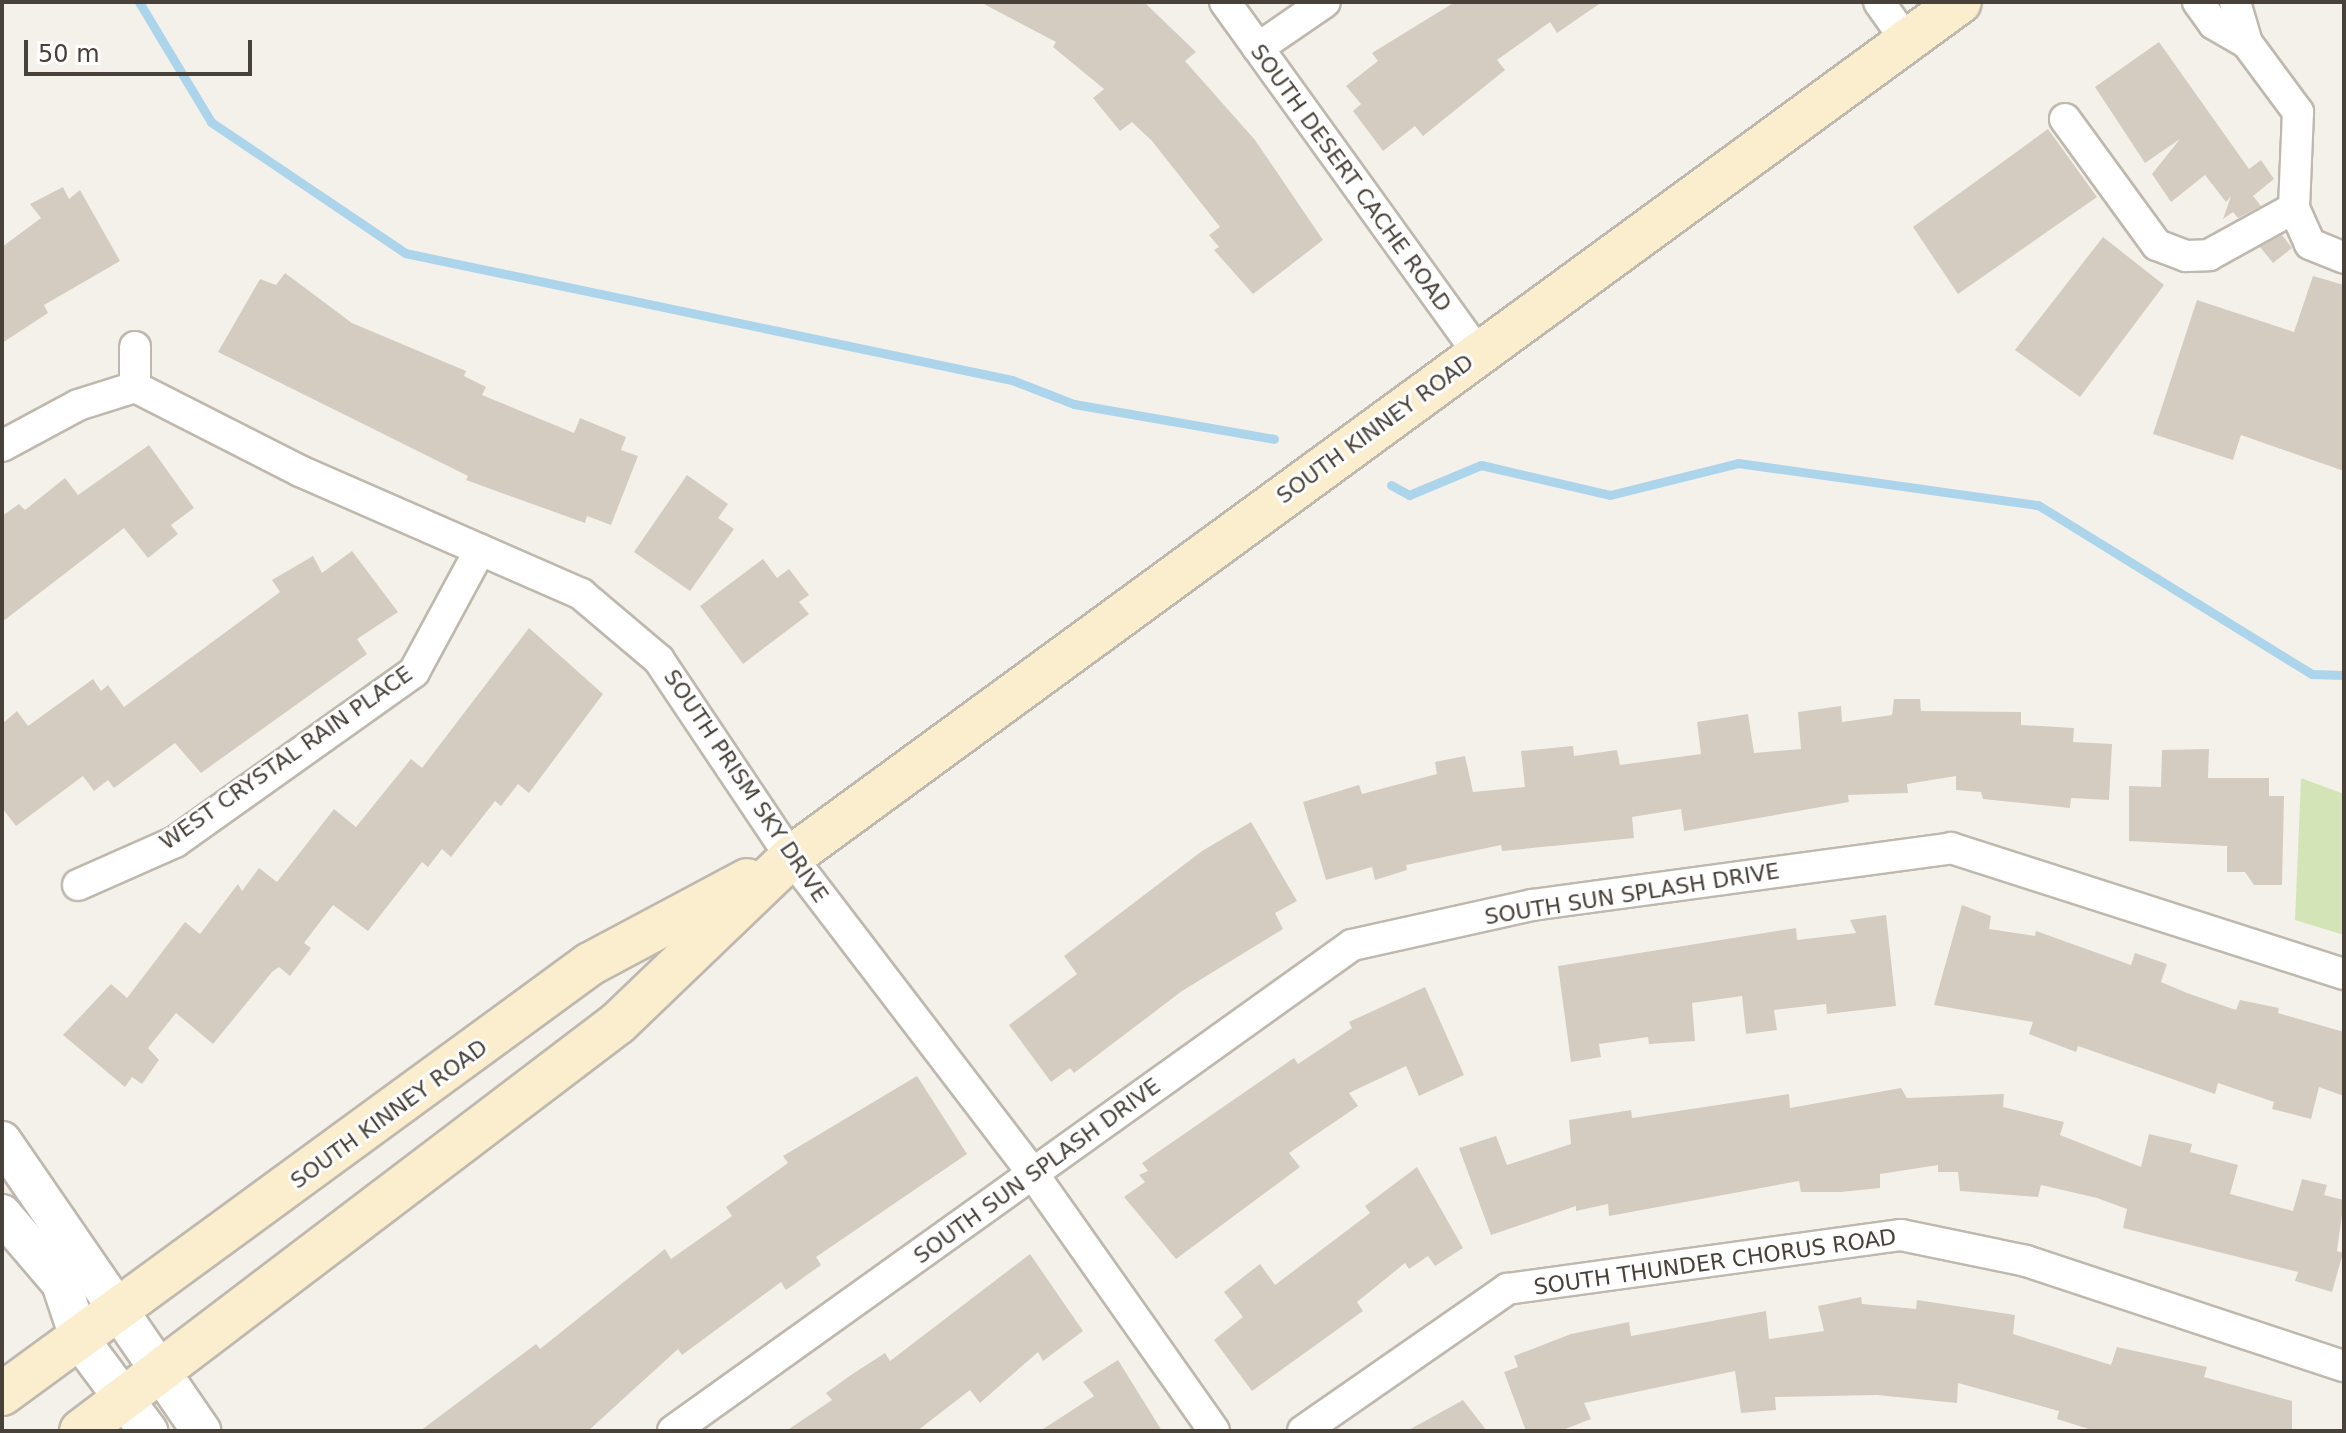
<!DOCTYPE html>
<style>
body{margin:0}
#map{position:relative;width:2346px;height:1433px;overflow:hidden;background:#f4f1eb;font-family:"DejaVu Sans",sans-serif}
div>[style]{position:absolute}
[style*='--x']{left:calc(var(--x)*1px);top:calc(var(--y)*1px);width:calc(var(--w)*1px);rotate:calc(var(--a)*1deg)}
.green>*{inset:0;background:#d3e5b7}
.stream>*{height:9px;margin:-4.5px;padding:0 4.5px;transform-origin:4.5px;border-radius:4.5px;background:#acd5ec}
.building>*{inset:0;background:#d5ccc1}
.roads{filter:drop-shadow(2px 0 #bfb8ae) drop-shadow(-2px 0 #bfb8ae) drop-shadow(0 2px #bfb8ae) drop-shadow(0 -2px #bfb8ae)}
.minor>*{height:30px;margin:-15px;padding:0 15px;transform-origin:15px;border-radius:15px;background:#fff}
.tertiary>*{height:38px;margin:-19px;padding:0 19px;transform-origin:19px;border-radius:19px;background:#fff}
.secondary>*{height:42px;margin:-21px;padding:0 21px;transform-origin:21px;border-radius:21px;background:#fbeece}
span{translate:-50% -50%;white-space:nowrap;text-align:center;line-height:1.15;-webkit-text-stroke:6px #fff;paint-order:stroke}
.street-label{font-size:22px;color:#484139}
.frame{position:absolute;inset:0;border:4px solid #484139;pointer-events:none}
.scale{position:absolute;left:24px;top:40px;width:228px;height:36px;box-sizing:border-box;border:4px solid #484139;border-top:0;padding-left:10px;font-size:24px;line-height:28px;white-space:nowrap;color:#484139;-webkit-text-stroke:6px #fff;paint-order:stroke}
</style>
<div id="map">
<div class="green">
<i style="clip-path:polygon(2301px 778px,2344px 794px,2344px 935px,2295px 920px)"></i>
</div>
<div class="stream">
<i style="--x:139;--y:2;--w:140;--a:59"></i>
<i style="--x:211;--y:122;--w:234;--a:34"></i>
<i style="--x:405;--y:253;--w:620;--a:11.82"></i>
<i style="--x:1012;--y:380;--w:66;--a:21.2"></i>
<i style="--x:1074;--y:404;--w:203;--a:9.9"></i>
<i style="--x:1391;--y:485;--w:21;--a:29"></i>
<i style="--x:1409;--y:495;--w:78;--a:-22.6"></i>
<i style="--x:1481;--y:465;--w:132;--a:13.1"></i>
<i style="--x:1610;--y:495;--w:132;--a:-14"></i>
<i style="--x:1738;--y:463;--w:303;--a:8"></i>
<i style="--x:2038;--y:505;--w:322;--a:31.7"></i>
<i style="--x:2312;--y:674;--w:32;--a:2"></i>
</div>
<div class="building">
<i style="clip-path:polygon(980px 2px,1144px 2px,1196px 52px,1185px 61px,1255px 140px,1323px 240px,1253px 294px,1214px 250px,1219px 247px,1209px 235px,1220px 227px,1152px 141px,1132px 122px,1120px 131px,1093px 98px,1104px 89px,1053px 47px,1056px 42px)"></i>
<i style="clip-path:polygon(1455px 2px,1602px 2px,1557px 33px,1550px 22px,1497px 60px,1505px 70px,1423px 136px,1415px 126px,1383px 151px,1353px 111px,1361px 104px,1346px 86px,1378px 61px,1372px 53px)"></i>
<i style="clip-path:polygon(2159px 42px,2249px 169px,2261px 160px,2274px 179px,2253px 196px,2261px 206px,2238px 218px,2233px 212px,2223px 219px,2231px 196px,2226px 202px,2205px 175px,2171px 202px,2152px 174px,2180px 139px,2145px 163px,2095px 87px)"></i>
<i style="clip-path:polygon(2048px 129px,2097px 197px,1958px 294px,1913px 227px)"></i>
<i style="clip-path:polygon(63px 187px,69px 199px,80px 190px,120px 261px,44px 305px,48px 313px,2px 343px,2px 247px,41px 218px,30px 204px)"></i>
<i style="clip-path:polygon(2282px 235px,2292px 248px,2273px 263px,2260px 247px)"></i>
<i style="clip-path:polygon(2103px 237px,2164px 285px,2080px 397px,2015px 350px)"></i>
<i style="clip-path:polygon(285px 273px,352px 323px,466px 371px,464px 376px,486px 387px,482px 395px,574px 433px,580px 418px,626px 437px,621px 450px,638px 456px,611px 525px,587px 516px,585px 523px,466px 480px,468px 476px,218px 352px,260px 279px,276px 285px)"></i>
<i style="clip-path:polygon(2313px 276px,2344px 285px,2344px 471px,2241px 435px,2233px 460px,2153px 434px,2197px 300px,2294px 332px)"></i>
<i style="clip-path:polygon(149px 445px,194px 508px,171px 525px,178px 534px,148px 558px,124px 528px,2px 622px,2px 516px,19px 504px,25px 510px,65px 478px,78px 495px)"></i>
<i style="clip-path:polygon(687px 475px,728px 504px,718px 518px,734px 529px,690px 591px,634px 552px)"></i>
<i style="clip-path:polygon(352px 551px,398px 612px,357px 639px,367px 654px,201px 773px,175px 743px,114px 788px,108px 780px,94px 791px,83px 776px,16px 826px,2px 808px,2px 724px,17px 711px,28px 726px,93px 679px,101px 691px,108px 685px,124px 707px,280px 592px,272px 580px,313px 556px,322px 573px)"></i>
<i style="clip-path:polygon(763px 559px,777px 578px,789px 569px,809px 595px,799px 602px,809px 614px,743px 664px,700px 606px)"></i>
<i style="clip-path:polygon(529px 628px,603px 694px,529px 793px,518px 784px,501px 806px,495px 801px,451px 857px,442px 849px,428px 867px,422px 862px,368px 931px,333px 905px,304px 943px,311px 948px,290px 976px,279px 967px,272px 972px,213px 1044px,176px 1013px,148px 1048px,159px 1060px,142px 1084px,132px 1077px,125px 1087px,63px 1035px,111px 984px,127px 998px,185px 922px,200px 934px,238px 884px,242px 891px,259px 868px,277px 882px,334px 809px,356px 827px,411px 759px,422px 768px)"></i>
<i style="clip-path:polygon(1894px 699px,1920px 699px,1921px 711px,2021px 712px,2021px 725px,2074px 728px,2073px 742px,2112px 744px,2109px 800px,2071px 798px,2070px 808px,1983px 799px,1981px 792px,1956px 790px,1956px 776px,1907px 784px,1908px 793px,1848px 795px,1849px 802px,1684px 831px,1681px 809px,1632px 817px,1634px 838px,1502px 851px,1501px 845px,1406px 865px,1407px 870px,1375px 880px,1372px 867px,1326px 880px,1303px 802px,1359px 785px,1362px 794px,1437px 774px,1435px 762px,1465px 756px,1473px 792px,1525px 787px,1521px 751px,1573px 746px,1574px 756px,1617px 750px,1620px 765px,1701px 754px,1697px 722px,1748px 714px,1754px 753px,1801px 749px,1798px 712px,1841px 706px,1842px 722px,1892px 715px)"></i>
<i style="clip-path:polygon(2209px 749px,2208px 778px,2269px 778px,2269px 796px,2284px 796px,2282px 885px,2254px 885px,2245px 872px,2227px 872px,2227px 846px,2129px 841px,2129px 786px,2161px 787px,2162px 750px)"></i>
<i style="clip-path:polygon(1251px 822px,1297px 901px,1275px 913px,1283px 929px,1182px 991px,1074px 1073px,1070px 1068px,1051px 1082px,1009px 1025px,1077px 974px,1064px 956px,1202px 851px)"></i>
<i style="clip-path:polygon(1962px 905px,1991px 916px,1989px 929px,2035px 936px,2036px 931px,2131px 965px,2135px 953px,2167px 964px,2161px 982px,2187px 993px,2236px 1010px,2240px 1000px,2279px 1008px,2278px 1013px,2344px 1032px,2344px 1096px,2319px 1087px,2311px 1119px,2272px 1109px,2274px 1102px,2218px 1083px,2215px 1094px,2078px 1046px,2076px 1052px,2029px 1034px,2033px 1022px,1934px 1005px)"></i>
<i style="clip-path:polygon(1886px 915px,1896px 1006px,1827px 1014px,1826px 1004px,1774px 1010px,1777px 1030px,1746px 1034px,1742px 996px,1692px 1003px,1695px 1041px,1649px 1044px,1648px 1037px,1599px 1044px,1601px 1057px,1571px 1062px,1558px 966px,1796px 928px,1797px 940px,1856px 933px,1850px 920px)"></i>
<i style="clip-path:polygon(1425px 987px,1464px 1075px,1419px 1096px,1406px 1066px,1349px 1093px,1358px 1106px,1289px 1153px,1300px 1167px,1176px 1259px,1124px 1197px,1145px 1182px,1139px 1175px,1148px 1171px,1142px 1163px,1294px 1058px,1298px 1064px,1352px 1028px,1349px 1022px)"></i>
<i style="clip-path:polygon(917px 1076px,967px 1154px,816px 1257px,821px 1265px,786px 1290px,781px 1282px,682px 1355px,678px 1349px,588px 1431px,420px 1431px,536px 1344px,540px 1349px,665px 1249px,671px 1259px,732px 1216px,726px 1207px,788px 1163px,783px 1156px)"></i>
<i style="clip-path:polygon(1901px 1088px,1907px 1098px,2004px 1094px,2003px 1107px,2064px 1122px,2060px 1135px,2141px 1167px,2149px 1134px,2192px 1144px,2190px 1152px,2238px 1165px,2230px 1194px,2293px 1211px,2302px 1179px,2327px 1185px,2324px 1195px,2344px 1200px,2337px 1251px,2343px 1253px,2332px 1292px,2295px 1281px,2298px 1272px,2123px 1228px,2127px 1209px,2097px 1198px,2041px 1185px,2038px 1197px,1960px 1191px,1958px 1172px,1938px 1172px,1938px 1165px,1880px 1174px,1880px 1188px,1841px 1192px,1801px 1192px,1799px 1181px,1609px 1216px,1608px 1204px,1576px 1211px,1576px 1206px,1491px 1235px,1459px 1148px,1496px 1136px,1507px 1165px,1571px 1144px,1569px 1120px,1631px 1110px,1632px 1118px,1789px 1094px,1790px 1108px)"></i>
<i style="clip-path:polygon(1417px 1167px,1463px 1248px,1435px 1266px,1428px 1256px,1409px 1269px,1405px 1263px,1357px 1302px,1363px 1311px,1252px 1391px,1214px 1340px,1243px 1317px,1224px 1292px,1260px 1264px,1275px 1285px,1370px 1213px,1365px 1206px)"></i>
<i style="clip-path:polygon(1030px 1254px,1083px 1331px,1043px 1361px,1038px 1352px,980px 1403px,970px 1390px,917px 1431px,786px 1431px,832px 1400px,826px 1393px,851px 1375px,885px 1353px,890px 1361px)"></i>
<i style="clip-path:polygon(1861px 1297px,1862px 1304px,1916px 1309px,1917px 1300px,2015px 1315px,2013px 1334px,2111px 1365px,2117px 1347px,2207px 1367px,2204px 1377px,2292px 1401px,2292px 1431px,2095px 1431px,2057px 1419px,2059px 1411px,1958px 1383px,1957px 1403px,1877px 1395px,1775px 1397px,1776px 1410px,1741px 1413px,1735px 1371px,1584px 1403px,1591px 1419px,1560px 1431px,1526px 1431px,1504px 1372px,1518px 1367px,1514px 1356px,1571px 1334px,1629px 1322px,1631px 1336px,1766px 1311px,1769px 1339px,1824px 1331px,1818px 1306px)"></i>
<i style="clip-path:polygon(1118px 1360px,1162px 1431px,1040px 1431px,1094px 1396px,1083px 1382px)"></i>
<i style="clip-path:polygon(1463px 1400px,1487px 1431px,1407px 1431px)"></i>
</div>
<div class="roads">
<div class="minor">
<i style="--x:1225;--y:2;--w:433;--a:54.2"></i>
<i style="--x:1879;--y:2;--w:47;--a:54.6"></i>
<i style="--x:2198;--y:2;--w:27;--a:54"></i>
<i style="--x:2214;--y:24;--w:38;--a:30"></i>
<i style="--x:2235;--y:2;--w:43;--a:73.7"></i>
<i style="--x:2247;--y:43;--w:86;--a:53.5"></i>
<i style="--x:2298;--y:112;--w:96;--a:92.4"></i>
<i style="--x:2294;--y:208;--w:39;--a:66"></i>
<i style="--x:2310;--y:244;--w:37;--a:22"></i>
<i style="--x:1258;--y:48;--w:81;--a:-34.5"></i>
<i style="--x:2065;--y:119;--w:156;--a:53.9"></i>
<i style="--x:2157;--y:245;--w:31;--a:21"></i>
<i style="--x:2186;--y:256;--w:23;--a:-2"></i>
<i style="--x:2209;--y:255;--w:97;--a:-28.9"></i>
<i style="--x:135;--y:347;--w:40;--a:90"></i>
<i style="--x:2;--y:446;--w:86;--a:-28.3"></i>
<i style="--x:78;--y:405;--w:60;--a:-17.5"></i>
<i style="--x:135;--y:387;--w:185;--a:27"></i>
<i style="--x:300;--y:471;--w:307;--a:23.6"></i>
<i style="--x:581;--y:594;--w:102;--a:40.2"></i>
<i style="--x:659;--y:660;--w:237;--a:56.2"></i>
<i style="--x:791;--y:857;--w:399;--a:52.6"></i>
<i style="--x:1033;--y:1174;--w:314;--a:54.8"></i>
<i style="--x:78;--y:885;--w:106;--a:-23.9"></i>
<i style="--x:175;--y:842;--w:293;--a:-35.4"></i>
<i style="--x:414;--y:672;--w:139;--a:-61.6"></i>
<i style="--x:673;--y:1431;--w:835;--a:-35.59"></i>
<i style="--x:1352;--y:945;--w:184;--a:-12.5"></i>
<i style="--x:1532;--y:905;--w:423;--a:-7.7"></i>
<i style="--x:1951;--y:848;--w:413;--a:17.8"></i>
<i style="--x:1303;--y:1431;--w:249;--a:-34.8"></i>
<i style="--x:1507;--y:1289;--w:398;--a:-7.8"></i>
<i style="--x:1901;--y:1235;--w:128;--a:11.7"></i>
<i style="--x:2026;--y:1261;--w:335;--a:18.3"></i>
</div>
<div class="tertiary">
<i style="--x:2;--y:1141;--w:352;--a:55.5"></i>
<i style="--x:2;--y:1214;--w:91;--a:49.5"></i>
<i style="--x:61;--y:1283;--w:60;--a:71.6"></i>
<i style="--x:80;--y:1340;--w:114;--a:53.2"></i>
</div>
<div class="secondary">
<i style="--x:2;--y:1394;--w:728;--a:-36.18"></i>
<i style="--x:590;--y:964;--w:178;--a:-28.1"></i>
<i style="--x:81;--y:1431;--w:674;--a:-37.23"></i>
<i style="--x:618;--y:1023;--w:240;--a:-43.8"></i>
<i style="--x:791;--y:857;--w:1448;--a:-36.18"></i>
</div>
</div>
<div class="street-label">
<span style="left:1351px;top:178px;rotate:54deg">SOUTH DESERT CACHE ROAD</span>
<span style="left:1375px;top:429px;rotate:-36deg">SOUTH KINNEY ROAD</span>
<span style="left:286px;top:758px;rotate:-35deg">WEST CRYSTAL RAIN PLACE</span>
<span style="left:746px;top:786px;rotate:56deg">SOUTH PRISM SKY DRIVE</span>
<span style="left:1632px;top:894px;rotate:-9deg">SOUTH SUN SPLASH DRIVE</span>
<span style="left:389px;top:1114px;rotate:-36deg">SOUTH KINNEY ROAD</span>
<span style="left:1037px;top:1171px;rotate:-36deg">SOUTH SUN SPLASH DRIVE</span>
<span style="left:1715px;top:1262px;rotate:-8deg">SOUTH THUNDER CHORUS ROAD</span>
</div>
<div class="frame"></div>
<div class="scale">50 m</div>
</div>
